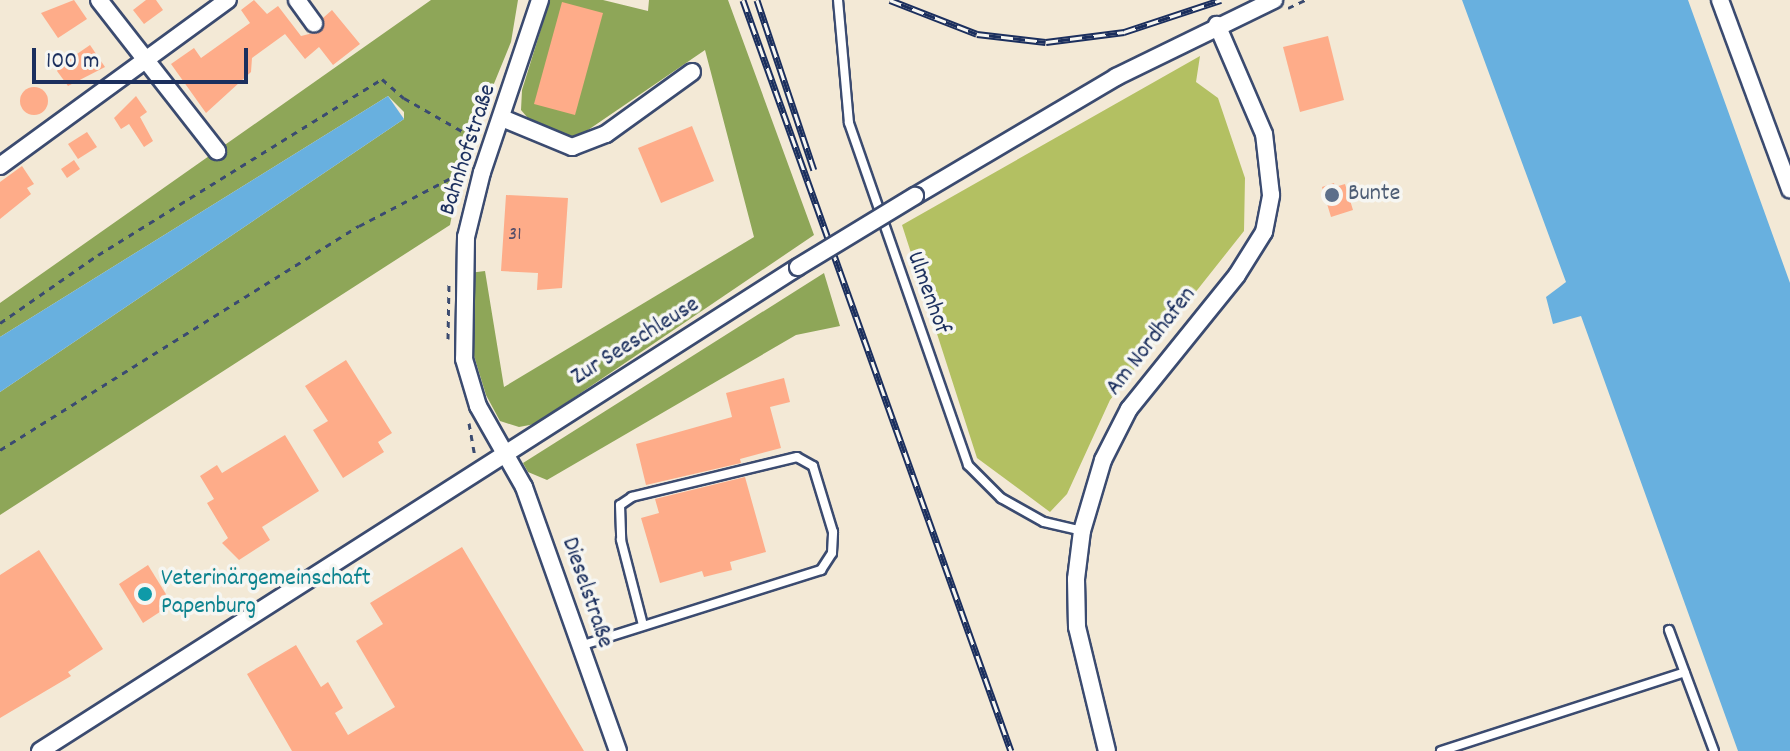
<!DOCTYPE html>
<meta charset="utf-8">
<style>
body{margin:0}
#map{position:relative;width:1790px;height:751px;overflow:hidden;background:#f3e9d6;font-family:Dekko,sans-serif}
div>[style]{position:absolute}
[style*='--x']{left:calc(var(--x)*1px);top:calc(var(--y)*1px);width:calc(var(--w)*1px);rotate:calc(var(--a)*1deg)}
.green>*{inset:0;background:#b3c062}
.forest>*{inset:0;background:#8ea658}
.water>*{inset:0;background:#68b0df}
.building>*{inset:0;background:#feac89}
.round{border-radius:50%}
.path>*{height:3px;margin-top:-1.5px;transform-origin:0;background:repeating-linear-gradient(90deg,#3b4b70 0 6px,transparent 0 12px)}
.roads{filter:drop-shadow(2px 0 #3b4b70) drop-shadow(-2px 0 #3b4b70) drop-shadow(0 2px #3b4b70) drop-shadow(0 -2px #3b4b70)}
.lane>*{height:8px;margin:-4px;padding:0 4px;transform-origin:4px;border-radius:4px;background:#fff}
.street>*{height:16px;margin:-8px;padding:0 8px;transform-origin:8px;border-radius:8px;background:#fff}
.rail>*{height:7px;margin-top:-3.5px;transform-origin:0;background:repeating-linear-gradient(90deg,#f6f6f2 0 12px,#1b2f5e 0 24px);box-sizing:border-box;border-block:2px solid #1b2f5e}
.bridges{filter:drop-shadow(2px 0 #3b4b70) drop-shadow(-2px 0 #3b4b70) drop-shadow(0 2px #3b4b70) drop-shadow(0 -2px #3b4b70)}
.street-bridge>*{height:16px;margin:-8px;padding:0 8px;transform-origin:8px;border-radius:8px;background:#fff}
.dots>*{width:22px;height:22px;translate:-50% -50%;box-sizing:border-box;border:4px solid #f6f6f2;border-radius:50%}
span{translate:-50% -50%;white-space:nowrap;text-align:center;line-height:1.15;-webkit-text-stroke:7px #f6f6f2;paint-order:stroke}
.number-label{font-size:20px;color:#544e69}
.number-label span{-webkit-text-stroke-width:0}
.street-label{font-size:24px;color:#1b2f5e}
.service-label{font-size:24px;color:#4e5e75}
.left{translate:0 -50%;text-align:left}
.culture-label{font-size:24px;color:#0d838f}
.scale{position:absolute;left:32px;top:48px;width:216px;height:36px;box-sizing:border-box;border:4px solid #1b2f5e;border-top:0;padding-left:10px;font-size:24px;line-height:28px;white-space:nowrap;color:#1b2f5e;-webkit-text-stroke:6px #f6f6f2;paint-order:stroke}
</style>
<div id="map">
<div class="green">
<i style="clip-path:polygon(1200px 56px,1196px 82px,1218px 98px,1245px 178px,1244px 231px,1110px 400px,1067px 494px,1050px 512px,977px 458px,902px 225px)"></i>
</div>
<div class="forest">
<i style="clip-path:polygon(431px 0,518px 0,511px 42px,484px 108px,470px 123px,450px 225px,0 515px,0 392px,404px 119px,404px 112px,388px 96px,0 337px,0 303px)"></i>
<i style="clip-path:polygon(550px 0,603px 0,648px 11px,649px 0,728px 0,814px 235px,535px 424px,519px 427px,500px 421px,486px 395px,471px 346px,469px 273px,485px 271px,504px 387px,754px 237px,705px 50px,569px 143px,533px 124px,521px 110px,522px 90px)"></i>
<i style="clip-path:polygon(824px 273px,840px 326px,796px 335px,547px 480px,528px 472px,523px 463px)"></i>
</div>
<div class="water">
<i style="clip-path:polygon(1462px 0,1688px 0,1790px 283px,1790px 751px,1738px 751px,1581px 316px,1553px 324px,1546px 297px,1566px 282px)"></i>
<i style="clip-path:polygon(388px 96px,404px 119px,0 392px,0 337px)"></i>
</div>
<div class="building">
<i style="clip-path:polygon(74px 0,87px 19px,58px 38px,41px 13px)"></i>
<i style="clip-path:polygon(146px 0,156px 0,163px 10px,144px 24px,133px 10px)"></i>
<i style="clip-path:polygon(254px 0,267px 14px,278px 6px,301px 36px,321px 31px,323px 18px,332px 10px,360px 44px,333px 65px,319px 47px,305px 59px,285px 34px,252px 58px,251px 72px,206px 113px,171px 64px,194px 48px,201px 58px,250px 23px,241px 10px)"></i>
<i style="clip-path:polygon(562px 2px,603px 13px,575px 115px,534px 104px)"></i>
<i style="clip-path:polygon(1328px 36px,1344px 100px,1300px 112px,1283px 47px)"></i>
<i style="clip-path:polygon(90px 45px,105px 67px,68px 86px,57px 71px,61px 65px)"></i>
<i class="round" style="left:20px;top:87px;width:28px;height:28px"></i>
<i style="clip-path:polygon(136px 96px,147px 112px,140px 117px,153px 141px,144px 147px,129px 124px,121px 129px,114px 118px)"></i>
<i style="clip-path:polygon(692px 126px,714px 181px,661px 203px,638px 148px)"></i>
<i style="clip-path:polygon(87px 132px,97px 147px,78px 159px,68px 144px)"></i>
<i style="clip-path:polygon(74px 160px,80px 169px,67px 178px,61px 169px)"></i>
<i style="clip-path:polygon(22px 166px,34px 184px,27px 188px,31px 194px,0 219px,0 182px)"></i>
<i style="clip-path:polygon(1334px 183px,1335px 187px,1345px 184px,1353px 210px,1331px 217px,1322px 187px)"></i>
<i style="clip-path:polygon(506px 195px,568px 198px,562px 288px,537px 290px,538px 273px,501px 271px)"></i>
<i style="clip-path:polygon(346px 360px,392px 433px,378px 442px,384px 452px,343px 478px,313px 430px,328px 421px,305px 386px)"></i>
<i style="clip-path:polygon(784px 378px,790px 402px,770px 407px,781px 448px,740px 459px,741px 463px,646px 485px,636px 444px,732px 417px,726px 393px)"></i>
<i style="clip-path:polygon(285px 435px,319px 491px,262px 527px,270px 540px,239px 560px,222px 543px,228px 538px,207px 503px,214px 499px,200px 476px,217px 465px,222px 473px)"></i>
<i style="clip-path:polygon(745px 477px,766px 552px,730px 562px,732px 570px,704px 577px,702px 571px,660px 583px,641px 518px,659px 513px,655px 499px)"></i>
<i style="clip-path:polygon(462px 547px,584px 751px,292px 751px,247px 674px,296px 645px,321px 687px,328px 682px,343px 708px,335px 713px,348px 735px,395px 707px,356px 641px,383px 624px,370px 603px)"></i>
<i style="clip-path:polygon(39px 550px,103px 649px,68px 672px,71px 676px,0 718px,0 575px)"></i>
<i style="clip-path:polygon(148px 565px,172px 604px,143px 623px,119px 584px)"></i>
</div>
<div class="path">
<i style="--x:1288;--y:8;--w:19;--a:-25"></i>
<i style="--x:472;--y:149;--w:35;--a:-70"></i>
<i style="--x:0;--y:323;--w:119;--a:-34.8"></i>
<i style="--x:98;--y:255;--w:334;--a:-31.8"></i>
<i style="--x:382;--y:79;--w:29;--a:41"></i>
<i style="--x:404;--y:98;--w:81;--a:29.7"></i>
<i style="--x:448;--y:339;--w:56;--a:-89"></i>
<i style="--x:469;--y:423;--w:35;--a:80"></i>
<i style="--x:0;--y:450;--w:423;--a:-32"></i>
<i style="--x:359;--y:226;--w:121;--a:-27.6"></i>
</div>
<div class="roads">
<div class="lane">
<i style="--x:838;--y:0;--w:123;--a:84.9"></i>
<i style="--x:849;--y:123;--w:362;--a:70.8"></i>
<i style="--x:968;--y:465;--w:47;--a:45"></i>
<i style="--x:1001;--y:498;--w:49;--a:29.2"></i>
<i style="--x:1044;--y:522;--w:39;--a:13"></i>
<i style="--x:1669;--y:630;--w:129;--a:69.6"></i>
<i style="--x:580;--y:646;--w:253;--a:-17.5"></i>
<i style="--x:821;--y:570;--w:20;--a:-57"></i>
<i style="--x:832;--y:553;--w:21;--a:-87"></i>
<i style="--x:833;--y:532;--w:69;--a:-106.9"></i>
<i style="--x:813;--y:466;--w:18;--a:-151"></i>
<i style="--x:797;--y:457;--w:170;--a:166.4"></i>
<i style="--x:632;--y:497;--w:14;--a:146"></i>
<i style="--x:620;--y:505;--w:35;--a:88"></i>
<i style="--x:621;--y:540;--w:88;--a:75.5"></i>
<i style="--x:1441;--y:751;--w:256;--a:-17.9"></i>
</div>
<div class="street">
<i style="--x:99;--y:0;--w:192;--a:52"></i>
<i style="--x:297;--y:0;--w:29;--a:54"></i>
<i style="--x:540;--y:0;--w:182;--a:108.6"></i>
<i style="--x:482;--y:172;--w:67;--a:103.8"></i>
<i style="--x:466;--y:237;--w:122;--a:90.9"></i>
<i style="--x:464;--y:359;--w:49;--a:73.4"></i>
<i style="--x:478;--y:406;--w:93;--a:60.4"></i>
<i style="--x:524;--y:487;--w:280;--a:70.4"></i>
<i style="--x:1720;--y:0;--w:202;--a:69.7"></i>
<i style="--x:502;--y:118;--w:76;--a:22.5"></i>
<i style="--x:572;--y:147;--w:36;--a:-21"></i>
<i style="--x:606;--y:134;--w:106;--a:-35.8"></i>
<i style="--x:0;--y:166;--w:282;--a:-36.1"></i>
<i style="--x:915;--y:196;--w:234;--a:-30.6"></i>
<i style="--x:1116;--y:77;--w:176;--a:-26"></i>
<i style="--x:40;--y:751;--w:899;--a:-32.56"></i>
<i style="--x:1107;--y:751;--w:128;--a:-103.6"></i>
<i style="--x:1077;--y:627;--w:48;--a:-91.2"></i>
<i style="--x:1076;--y:579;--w:48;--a:-82.9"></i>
<i style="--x:1082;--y:531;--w:74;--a:-73.5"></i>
<i style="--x:1103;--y:460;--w:57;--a:-63"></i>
<i style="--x:1129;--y:409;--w:172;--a:-51.1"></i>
<i style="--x:1237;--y:275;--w:51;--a:-57.9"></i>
<i style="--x:1264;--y:232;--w:38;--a:-79"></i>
<i style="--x:1271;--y:195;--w:61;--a:-96.5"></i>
<i style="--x:1264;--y:134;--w:119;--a:-113.3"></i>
</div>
</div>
<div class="rail">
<i style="--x:743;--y:0;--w:797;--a:70.36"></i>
<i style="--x:757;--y:0;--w:179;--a:71.5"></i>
<i style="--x:890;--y:0;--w:93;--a:21.3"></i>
<i style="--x:977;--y:34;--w:69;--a:6.6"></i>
<i style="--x:1046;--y:42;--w:79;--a:-7.3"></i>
<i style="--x:1124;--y:32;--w:102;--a:-18.3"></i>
</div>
<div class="bridges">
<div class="street-bridge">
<i style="--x:798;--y:267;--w:137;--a:-31.3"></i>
</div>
</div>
<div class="dots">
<i style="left:1332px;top:195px;background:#5c6f8a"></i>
<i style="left:145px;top:594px;background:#0f9aa8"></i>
</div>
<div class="number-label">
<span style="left:515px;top:235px">31</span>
</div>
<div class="street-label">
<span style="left:469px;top:150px;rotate:-72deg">Bahnhofstraße</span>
<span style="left:927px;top:293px;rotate:70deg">Ulmenhof</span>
<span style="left:636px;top:342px;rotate:-32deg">Zur Seeschleuse</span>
<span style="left:1152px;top:342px;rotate:-52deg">Am Nordhafen</span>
<span style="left:586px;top:593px;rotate:71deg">Dieselstraße</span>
</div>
<div class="service-label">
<span class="left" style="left:1348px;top:195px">Bunte</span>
</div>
<div class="culture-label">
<span class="left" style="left:161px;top:594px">Veterinärgemeinschaft<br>Papenburg</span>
</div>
<div class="scale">100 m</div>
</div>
